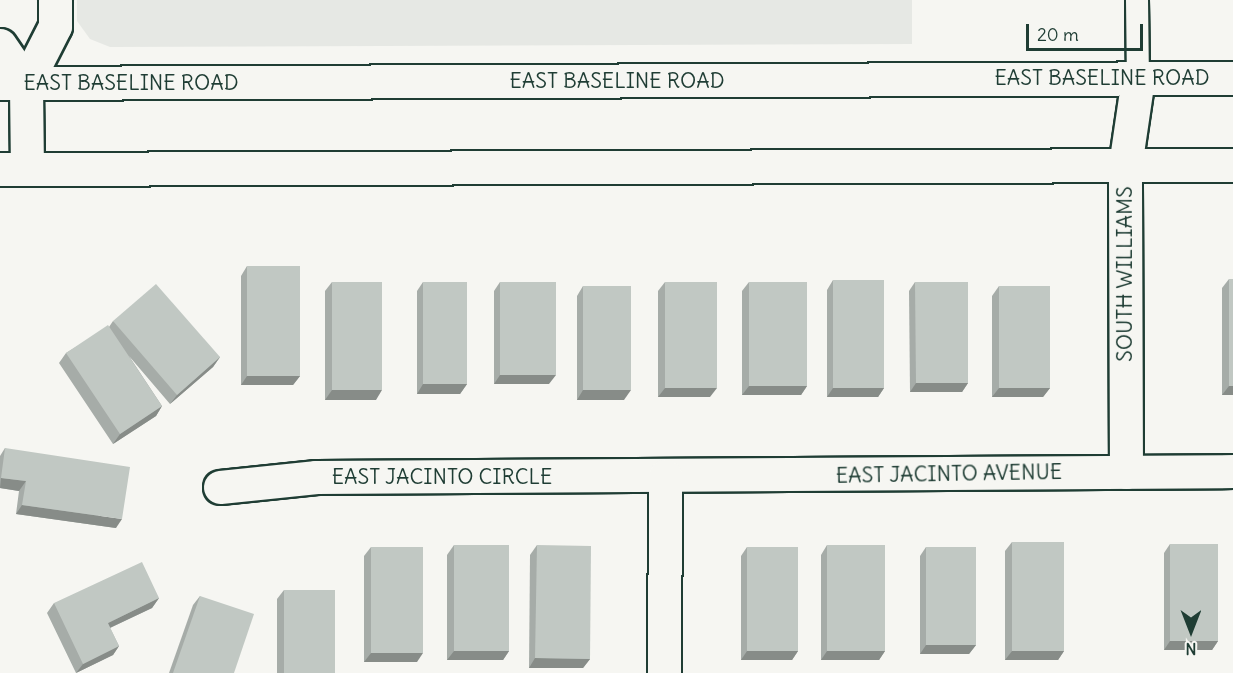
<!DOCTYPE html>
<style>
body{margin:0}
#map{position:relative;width:1233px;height:673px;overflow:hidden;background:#f6f6f2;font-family:Delius,sans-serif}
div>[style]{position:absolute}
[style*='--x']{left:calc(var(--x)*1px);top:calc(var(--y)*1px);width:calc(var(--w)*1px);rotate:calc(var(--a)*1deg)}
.built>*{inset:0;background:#e6e8e4}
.roads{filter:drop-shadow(2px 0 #1f3d34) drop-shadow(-2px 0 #1f3d34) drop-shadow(0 2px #1f3d34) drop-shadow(0 -2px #1f3d34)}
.service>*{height:22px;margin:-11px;padding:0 11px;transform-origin:11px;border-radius:11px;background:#f6f6f2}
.minor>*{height:33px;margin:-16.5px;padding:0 16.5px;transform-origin:16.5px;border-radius:16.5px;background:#f6f6f2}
.primary>*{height:33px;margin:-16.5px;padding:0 16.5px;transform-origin:16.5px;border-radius:16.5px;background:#f6f6f2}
.wall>*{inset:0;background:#a6aca8}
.shaded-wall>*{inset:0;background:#878c88}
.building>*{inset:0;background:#c1c8c3}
span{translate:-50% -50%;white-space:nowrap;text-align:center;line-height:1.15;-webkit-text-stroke:4.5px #f6f6f2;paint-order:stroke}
.street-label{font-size:21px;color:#1f3d34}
.north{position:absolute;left:1161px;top:601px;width:60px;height:60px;-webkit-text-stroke:4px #f6f6f2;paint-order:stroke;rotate:180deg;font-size:16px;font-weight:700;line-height:24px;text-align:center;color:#1f3d34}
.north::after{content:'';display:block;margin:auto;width:21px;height:27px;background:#1f3d34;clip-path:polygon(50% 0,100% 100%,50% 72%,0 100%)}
.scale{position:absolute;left:1026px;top:24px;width:117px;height:27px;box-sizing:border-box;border:3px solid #1f3d34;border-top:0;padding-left:8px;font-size:18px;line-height:21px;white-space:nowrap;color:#1f3d34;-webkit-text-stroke:4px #f6f6f2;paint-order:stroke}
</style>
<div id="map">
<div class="built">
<i style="clip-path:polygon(77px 0,912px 0,912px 44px,110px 47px,90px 39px,77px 21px)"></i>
</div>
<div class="roads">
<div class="service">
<i style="--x:1137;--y:0;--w:78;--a:89.3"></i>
</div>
<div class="minor">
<i style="--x:0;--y:45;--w:46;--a:55.6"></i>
<i style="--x:27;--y:169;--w:86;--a:-90.7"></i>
<i style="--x:26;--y:83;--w:64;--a:-63"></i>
<i style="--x:55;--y:26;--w:26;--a:-90"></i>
<i style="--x:1126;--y:472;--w:306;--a:-90.2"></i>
<i style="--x:1125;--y:166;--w:89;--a:-81.6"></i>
<i style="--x:220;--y:487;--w:97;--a:-5.9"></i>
<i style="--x:316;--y:477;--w:917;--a:-0.37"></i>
<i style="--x:664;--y:673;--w:197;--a:-89.7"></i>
</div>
<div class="primary">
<i style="--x:0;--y:83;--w:1233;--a:-0.23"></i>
<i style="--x:0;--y:169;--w:1233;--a:-0.19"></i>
</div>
</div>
<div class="wall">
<i style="clip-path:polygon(247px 266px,300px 376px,293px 385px,241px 385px,241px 276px)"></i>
<i style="clip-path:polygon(1229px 279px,1233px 395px,1222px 395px,1222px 288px)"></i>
<i style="clip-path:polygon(833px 280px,884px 388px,878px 397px,827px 397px,827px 290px)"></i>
<i style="clip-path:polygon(332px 282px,376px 400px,325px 400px,325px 291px)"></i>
<i style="clip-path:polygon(423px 282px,467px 384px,460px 394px,417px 394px,417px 291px)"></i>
<i style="clip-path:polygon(500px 282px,549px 384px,494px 384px,494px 291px)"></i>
<i style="clip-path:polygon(665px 282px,710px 397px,658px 397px,658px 291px)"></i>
<i style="clip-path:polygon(749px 282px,807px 386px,801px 395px,742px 395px,742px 291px)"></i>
<i style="clip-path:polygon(915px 282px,968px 383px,962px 392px,910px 392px,909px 291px)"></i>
<i style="clip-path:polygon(583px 286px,624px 400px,577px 400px,577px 296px)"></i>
<i style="clip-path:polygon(999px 286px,1050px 388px,1043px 397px,992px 397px,992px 296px)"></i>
<i style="clip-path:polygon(113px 321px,220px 357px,213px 367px,170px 404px,129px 356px,162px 406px,156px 416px,113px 444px,59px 363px,66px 353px,109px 327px)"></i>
<i style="clip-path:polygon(5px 448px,116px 528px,16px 514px,19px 491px,0 488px,0 456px)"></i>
<i style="clip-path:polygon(1012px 542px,1064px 651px,1058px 660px,1005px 660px,1005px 551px)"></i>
<i style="clip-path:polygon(1170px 544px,1218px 641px,1212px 650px,1164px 650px,1164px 553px)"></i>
<i style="clip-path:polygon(454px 545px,509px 651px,503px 660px,447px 660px,447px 555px)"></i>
<i style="clip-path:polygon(537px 545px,590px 659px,583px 668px,529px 668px,530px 555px)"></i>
<i style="clip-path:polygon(827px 545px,885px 651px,879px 660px,821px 660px,821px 555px)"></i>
<i style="clip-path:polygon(371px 547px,417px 662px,364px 662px,364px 556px)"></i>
<i style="clip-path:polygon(747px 547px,798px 651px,792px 660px,741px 660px,741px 556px)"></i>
<i style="clip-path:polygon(926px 547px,976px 645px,969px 654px,920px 654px,920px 556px)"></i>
<i style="clip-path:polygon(284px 590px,335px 673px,277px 673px,277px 599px)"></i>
<i style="clip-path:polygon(200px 596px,234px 673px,169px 673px,193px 605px)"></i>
<i style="clip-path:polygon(159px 598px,152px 608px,110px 628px,119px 646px,113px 655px,76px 673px,47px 613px,54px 603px)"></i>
</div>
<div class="shaded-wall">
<i style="clip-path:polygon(220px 357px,213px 367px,170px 404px,177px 395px)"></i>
<i style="clip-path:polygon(500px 375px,556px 375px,549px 384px,494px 384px)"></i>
<i style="clip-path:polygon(247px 376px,300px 376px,293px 385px,241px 385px)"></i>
<i style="clip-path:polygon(916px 383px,968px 383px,962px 392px,910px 392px)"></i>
<i style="clip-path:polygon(423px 384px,467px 384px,460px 394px,417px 394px)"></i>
<i style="clip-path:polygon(749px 386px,807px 386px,801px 395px,742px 395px)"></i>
<i style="clip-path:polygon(1229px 386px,1233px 386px,1233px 395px,1222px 395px)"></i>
<i style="clip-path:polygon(665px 388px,717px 388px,710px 397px,658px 397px)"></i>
<i style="clip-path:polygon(833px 388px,884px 388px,878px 397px,827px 397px)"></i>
<i style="clip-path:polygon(999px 388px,1050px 388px,1043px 397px,992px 397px)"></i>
<i style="clip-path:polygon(332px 390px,382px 390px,376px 400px,325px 400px)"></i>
<i style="clip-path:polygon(583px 390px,631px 390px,624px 400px,577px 400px)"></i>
<i style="clip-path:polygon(162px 406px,156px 416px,113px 444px,120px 434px)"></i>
<i style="clip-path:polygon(1px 478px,26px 481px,19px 491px,0 488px)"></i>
<i style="clip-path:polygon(22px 505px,122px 519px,116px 528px,16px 514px)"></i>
<i style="clip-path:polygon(159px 598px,152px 608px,101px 632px,108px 623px)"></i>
<i style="clip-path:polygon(1170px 641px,1218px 641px,1212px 650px,1164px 650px)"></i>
<i style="clip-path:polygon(926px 645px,976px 645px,969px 654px,920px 654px)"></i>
<i style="clip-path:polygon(119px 646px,113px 655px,76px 673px,83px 664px)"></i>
<i style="clip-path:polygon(454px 651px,509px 651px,503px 660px,447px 660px)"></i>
<i style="clip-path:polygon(747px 651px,798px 651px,792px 660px,741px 660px)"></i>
<i style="clip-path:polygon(827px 651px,885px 651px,879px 660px,821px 660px)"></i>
<i style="clip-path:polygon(1012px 651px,1064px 651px,1058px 660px,1005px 660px)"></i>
<i style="clip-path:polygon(371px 653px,423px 653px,417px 662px,364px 662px)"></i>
<i style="clip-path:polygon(535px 658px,590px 659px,583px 668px,529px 668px)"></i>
</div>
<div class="building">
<i style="clip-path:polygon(247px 266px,300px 266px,300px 376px,247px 376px)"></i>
<i style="clip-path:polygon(1229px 279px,1233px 279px,1233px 386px,1229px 386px)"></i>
<i style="clip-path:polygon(833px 280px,884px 280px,884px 388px,833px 388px)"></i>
<i style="clip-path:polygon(332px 282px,382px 282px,382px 390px,332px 390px)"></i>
<i style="clip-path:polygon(423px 282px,467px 282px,467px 384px,423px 384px)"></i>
<i style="clip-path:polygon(500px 282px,556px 282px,556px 375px,500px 375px)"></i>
<i style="clip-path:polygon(665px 282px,717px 282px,717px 388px,665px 388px)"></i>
<i style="clip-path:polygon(749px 282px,807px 282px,807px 386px,749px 386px)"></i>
<i style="clip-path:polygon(915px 282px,968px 282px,968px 383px,916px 383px)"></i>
<i style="clip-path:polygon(156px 284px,220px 357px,177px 395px,113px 321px)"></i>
<i style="clip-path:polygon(583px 286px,631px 286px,631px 390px,583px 390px)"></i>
<i style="clip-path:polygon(999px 286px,1050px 286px,1050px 388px,999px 388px)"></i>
<i style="clip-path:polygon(108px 325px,162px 406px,120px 434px,66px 353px)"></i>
<i style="clip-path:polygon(5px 448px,130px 467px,122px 519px,22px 505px,26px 481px,1px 478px)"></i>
<i style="clip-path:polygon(1012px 542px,1064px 542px,1064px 651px,1012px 651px)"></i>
<i style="clip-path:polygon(1170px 544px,1218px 544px,1218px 641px,1170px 641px)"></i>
<i style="clip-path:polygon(454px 545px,509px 545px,509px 651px,454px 651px)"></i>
<i style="clip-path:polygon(537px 545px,591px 546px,590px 659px,535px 658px)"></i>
<i style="clip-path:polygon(827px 545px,885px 545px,885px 651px,827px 651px)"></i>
<i style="clip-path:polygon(371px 547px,423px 547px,423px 653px,371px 653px)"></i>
<i style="clip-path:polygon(747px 547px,798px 547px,798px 651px,747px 651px)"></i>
<i style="clip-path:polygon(926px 547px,976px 547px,976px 645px,926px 645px)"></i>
<i style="clip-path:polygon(142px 562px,159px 598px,108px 623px,119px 646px,83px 664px,54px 603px)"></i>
<i style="clip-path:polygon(284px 590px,335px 590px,335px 673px,284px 673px)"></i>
<i style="clip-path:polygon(200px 596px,254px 614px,234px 673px,173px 673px)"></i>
</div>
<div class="street-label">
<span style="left:1102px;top:78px">EAST BASELINE ROAD</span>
<span style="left:617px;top:81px">EAST BASELINE ROAD</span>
<span style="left:131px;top:83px">EAST BASELINE ROAD</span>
<span style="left:1125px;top:274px;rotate:-90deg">SOUTH WILLIAMS</span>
<span style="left:949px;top:474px;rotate:-1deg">EAST JACINTO AVENUE</span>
<span style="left:442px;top:477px">EAST JACINTO CIRCLE</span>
</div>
<div class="north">N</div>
<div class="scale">20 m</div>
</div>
